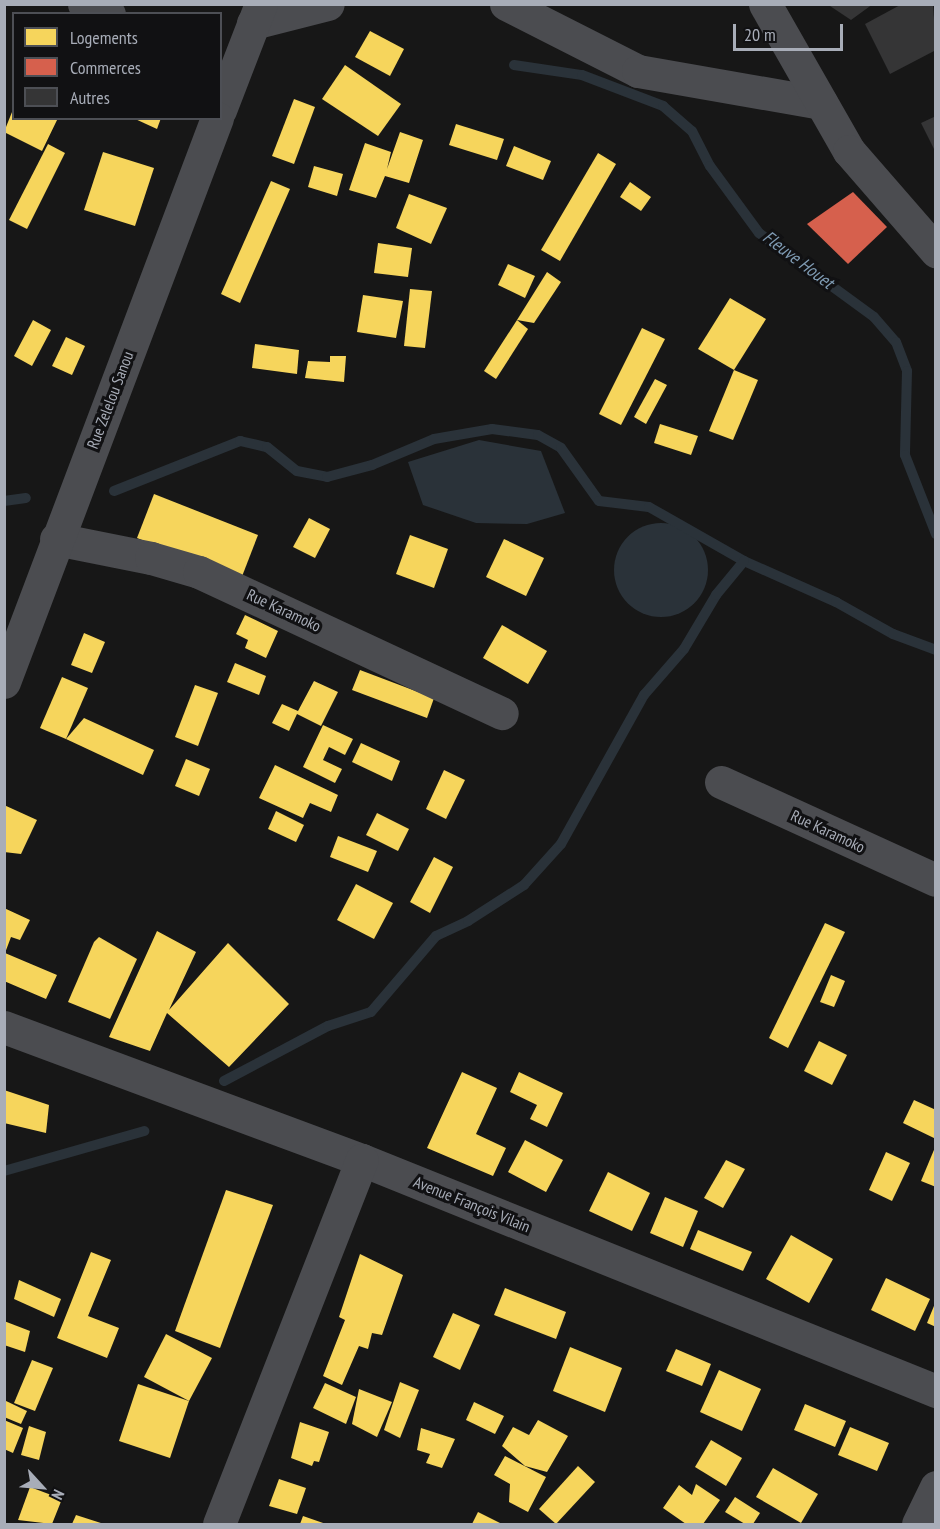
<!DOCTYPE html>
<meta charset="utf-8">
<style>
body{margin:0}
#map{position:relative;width:940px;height:1529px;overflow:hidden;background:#171717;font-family:"PT Sans Narrow",sans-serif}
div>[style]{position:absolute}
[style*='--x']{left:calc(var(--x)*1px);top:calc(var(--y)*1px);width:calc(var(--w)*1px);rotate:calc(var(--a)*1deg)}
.water>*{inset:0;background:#2a3239}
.round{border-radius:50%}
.homes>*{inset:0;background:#f6d55c}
.shops>*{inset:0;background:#d6604d}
.stream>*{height:10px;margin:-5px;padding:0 5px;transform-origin:5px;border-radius:5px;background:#2a3239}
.building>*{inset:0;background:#353536}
.street>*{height:33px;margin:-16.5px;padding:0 16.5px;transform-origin:16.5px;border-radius:16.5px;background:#4b4c50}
span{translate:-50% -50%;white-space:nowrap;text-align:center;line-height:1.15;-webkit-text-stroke:6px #111113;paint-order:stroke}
.street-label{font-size:16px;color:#a8adb8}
.water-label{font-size:18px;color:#7f9bb3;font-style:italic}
.frame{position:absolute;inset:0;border:6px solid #a8adb8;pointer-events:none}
.legend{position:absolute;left:12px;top:12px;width:210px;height:108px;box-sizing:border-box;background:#111113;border:2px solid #4d4f55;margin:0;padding:8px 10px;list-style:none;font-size:18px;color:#a8adb8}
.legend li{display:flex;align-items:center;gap:12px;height:30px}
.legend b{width:30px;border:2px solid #4d4f55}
.north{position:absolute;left:12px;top:1457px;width:60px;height:60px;-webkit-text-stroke:4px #111113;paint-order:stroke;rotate:116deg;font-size:16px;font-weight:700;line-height:24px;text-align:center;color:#a8adb8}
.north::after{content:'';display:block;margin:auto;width:21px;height:27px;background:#a8adb8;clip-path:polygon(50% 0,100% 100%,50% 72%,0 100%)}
.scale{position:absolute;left:733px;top:24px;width:110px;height:27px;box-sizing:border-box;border:3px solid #a8adb8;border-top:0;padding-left:8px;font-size:18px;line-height:21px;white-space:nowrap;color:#a8adb8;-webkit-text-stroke:4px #111113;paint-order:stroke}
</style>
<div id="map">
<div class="water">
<i style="clip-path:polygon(479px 440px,541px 451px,565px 513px,527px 524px,476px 523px,423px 505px,408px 462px)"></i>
<i class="round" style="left:614px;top:523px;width:94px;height:94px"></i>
</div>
<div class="homes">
<i style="clip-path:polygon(370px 31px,404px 49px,390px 76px,355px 57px)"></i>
<i style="clip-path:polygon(345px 65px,401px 104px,378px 136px,322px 99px)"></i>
<i style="clip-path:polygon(294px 99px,315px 107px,294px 164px,272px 156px)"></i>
<i style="clip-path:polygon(14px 107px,14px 118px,58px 118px,42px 151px,4px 132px)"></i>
<i style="clip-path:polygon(133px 118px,161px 118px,157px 129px)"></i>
<i style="clip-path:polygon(456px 124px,504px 139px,497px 160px,449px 145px)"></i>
<i style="clip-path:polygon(400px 132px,423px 140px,409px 183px,385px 176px,376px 198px,349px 190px,365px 143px,391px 152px,387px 169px)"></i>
<i style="clip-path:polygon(48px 144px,65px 153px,27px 229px,9px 220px)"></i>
<i style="clip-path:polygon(514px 146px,551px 161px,543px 180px,506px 166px)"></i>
<i style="clip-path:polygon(103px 152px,154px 168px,135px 226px,84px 210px)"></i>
<i style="clip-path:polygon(598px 153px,616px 164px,560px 261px,541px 250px)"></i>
<i style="clip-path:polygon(314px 166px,343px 174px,337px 196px,308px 187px)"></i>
<i style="clip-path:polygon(271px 181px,290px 189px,240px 303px,221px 294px)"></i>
<i style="clip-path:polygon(630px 182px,651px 197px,641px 211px,620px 197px)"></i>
<i style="clip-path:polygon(409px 194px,447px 208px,431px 244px,396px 228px)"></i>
<i style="clip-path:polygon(378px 243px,412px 248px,408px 277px,374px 273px)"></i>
<i style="clip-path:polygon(508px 264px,535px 276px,525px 298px,498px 285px)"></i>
<i style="clip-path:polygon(547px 272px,561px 282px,534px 323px,517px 320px)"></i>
<i style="clip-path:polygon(410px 289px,432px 291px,425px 348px,404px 346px)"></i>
<i style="clip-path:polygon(363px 295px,403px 301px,396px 338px,357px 332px)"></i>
<i style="clip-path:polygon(730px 298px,766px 319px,734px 370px,698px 349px)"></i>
<i style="clip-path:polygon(33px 320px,51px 330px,32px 366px,14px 356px)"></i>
<i style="clip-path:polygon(517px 320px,528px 329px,496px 379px,484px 371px)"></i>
<i style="clip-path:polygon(642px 328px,665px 339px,621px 425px,599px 414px)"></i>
<i style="clip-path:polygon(66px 337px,85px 346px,72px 375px,52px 366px)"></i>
<i style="clip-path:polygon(255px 344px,299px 350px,297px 374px,252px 368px)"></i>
<i style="clip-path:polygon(330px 356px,346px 356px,344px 382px,305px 378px,308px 361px,330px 362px)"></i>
<i style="clip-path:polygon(734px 370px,758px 380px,733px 440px,709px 431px)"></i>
<i style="clip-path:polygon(655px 379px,667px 385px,646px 424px,634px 417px)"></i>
<i style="clip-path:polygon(660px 424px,698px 436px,691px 455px,654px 443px)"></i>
<i style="clip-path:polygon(154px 494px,258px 535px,241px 579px,137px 538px)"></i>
<i style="clip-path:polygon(309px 518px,330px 529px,315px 558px,293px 547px)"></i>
<i style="clip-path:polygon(410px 535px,448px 549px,434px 588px,396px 574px)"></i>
<i style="clip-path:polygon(504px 539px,544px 558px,526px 596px,486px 577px)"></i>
<i style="clip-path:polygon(245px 615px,278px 631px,266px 658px,245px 648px,248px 640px,236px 634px)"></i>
<i style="clip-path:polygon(502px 625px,547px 651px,528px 684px,483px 658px)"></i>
<i style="clip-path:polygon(84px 633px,105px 642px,92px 673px,71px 665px)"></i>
<i style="clip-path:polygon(235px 663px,266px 676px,259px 695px,227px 682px)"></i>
<i style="clip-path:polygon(360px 670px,434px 698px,427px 718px,352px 690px)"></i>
<i style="clip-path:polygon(62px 677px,88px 688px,66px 739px,40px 728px)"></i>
<i style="clip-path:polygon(314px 681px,338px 692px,321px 726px,297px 714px,289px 731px,272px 723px,282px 704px,298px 711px)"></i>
<i style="clip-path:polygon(195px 685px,218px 693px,198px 746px,175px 737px)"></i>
<i style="clip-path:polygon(84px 718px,154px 750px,143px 775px,66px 739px)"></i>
<i style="clip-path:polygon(323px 725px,353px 739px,345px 755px,329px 747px,323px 760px,342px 769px,335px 783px,303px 767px)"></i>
<i style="clip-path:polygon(361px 743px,400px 761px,392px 781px,352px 762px)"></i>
<i style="clip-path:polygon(186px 759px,210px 769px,199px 796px,175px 786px)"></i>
<i style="clip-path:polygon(275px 765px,338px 795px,331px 812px,310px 803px,303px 818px,259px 798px)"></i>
<i style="clip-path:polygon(444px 770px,465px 780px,446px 819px,426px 809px)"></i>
<i style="clip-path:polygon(4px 805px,37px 820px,21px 854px,4px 852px)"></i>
<i style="clip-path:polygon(276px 811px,304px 825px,296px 842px,268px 829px)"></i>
<i style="clip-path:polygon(377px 813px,409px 829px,398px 851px,366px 835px)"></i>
<i style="clip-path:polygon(338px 836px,377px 851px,368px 872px,330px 857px)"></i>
<i style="clip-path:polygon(434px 857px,453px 867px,430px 913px,410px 902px)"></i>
<i style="clip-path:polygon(356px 884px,393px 903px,374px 939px,337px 920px)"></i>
<i style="clip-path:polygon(4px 908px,30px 920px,20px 940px,11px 937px,5px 953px,57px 975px,46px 999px,4px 981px)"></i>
<i style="clip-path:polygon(825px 923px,845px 932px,788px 1048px,769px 1038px)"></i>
<i style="clip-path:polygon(157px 931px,196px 952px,169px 1010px,228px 943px,289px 1004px,229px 1067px,167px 1013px,150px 1051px,109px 1037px)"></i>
<i style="clip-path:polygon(99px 937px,137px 959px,110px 1019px,68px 1002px,94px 942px)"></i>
<i style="clip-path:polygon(831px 975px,845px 981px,834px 1007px,820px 1002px)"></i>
<i style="clip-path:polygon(819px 1041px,847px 1055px,832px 1085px,804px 1071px)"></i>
<i style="clip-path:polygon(462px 1072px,497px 1088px,476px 1134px,506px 1148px,493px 1176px,427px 1148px)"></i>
<i style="clip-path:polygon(519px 1072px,563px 1093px,547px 1127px,530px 1119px,537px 1105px,510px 1092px)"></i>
<i style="clip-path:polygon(4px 1090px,49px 1105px,46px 1133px,4px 1123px)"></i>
<i style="clip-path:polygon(914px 1100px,936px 1110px,936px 1139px,903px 1123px)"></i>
<i style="clip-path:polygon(525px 1140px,563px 1160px,546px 1192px,508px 1172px)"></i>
<i style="clip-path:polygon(936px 1145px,936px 1187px,921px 1181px)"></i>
<i style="clip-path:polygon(886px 1152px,910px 1163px,892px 1201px,869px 1190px)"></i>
<i style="clip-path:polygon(726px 1160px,745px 1169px,723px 1208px,704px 1198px)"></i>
<i style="clip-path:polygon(608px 1172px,650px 1193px,632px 1231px,589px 1211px)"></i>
<i style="clip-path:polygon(226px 1190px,273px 1205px,220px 1348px,175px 1331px)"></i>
<i style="clip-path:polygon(665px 1197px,698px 1211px,683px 1247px,650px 1233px)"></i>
<i style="clip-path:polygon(698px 1230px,752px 1252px,743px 1271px,690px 1249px)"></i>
<i style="clip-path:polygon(791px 1235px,833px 1259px,809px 1303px,766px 1279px)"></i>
<i style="clip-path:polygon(91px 1252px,111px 1260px,88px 1316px,119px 1328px,107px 1358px,57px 1338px)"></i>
<i style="clip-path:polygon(360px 1254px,403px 1275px,382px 1335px,372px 1333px,368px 1349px,359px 1346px,342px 1385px,323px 1376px,345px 1320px,339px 1317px)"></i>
<i style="clip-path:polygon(886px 1278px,930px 1299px,915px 1331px,871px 1310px)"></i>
<i style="clip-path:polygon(19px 1280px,61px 1299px,54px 1317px,14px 1299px)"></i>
<i style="clip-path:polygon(505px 1288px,566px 1312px,556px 1339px,494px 1315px)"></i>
<i style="clip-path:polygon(936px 1301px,936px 1327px,927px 1323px)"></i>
<i style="clip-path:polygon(453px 1313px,480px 1325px,460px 1370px,433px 1357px)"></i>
<i style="clip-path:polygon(4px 1321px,30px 1331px,25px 1352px,4px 1345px)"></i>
<i style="clip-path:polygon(166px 1334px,212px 1358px,189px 1401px,144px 1377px)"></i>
<i style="clip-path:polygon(570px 1347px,622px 1368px,605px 1412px,553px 1391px)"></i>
<i style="clip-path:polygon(676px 1349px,711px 1364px,702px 1386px,666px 1371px)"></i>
<i style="clip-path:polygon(32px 1360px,53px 1368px,35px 1411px,14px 1403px)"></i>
<i style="clip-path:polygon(719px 1370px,761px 1389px,742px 1431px,700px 1412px)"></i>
<i style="clip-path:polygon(400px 1382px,419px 1390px,400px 1438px,384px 1430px)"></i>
<i style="clip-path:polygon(325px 1383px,356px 1397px,346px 1424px,313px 1408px)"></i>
<i style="clip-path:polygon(138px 1384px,189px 1401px,170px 1458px,119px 1441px)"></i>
<i style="clip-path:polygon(359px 1389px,392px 1402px,377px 1437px,352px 1424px)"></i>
<i style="clip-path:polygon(4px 1400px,27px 1411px,21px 1424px,4px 1417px)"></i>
<i style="clip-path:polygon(474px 1402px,504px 1416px,495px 1434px,466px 1420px)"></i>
<i style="clip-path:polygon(805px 1404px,846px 1421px,835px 1447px,794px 1430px)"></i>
<i style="clip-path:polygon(4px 1420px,23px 1428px,13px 1453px,4px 1449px)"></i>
<i style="clip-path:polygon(538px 1420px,568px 1436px,547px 1472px,525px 1466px,502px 1446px,513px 1427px,529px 1435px)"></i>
<i style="clip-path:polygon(300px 1422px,329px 1432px,319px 1462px,314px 1461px,312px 1466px,291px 1458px)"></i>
<i style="clip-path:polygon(29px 1426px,46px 1432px,39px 1460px,21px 1455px)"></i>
<i style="clip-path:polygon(850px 1427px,889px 1443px,877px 1471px,838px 1455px)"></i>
<i style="clip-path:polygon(421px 1428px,455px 1439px,442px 1468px,426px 1463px,430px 1454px,417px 1450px)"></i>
<i style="clip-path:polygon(711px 1440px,742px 1458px,726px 1486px,695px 1467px)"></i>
<i style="clip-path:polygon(505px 1456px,546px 1477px,528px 1512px,509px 1502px,510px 1484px,494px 1475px)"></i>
<i style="clip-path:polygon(578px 1466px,595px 1482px,556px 1524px,539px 1509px)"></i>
<i style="clip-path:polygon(773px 1468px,818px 1494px,801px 1523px,756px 1497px)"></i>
<i style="clip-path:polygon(279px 1479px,306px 1488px,297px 1514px,269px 1506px)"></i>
<i style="clip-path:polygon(696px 1484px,720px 1500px,703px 1524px,686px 1524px,663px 1508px,679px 1485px,692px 1495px)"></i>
<i style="clip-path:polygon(30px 1487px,62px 1499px,52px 1524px,18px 1520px)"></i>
<i style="clip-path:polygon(735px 1497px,760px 1513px,753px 1524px,745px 1524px,725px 1512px)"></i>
<i style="clip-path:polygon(478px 1512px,502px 1524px,472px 1524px)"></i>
<i style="clip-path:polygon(76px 1515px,104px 1524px,72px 1524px)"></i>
<i style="clip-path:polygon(303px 1516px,326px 1524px,300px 1524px)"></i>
</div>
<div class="shops">
<i style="clip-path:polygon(853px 192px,887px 227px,848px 264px,807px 224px)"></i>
</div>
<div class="stream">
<i style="--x:514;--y:65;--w:69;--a:8.4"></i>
<i style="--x:582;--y:75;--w:87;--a:20.9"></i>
<i style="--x:663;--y:106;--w:38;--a:41"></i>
<i style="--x:692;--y:131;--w:39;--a:63"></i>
<i style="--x:710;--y:166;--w:83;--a:53.8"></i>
<i style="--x:759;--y:233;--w:142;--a:36.1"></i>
<i style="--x:874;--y:317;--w:33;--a:49"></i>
<i style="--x:896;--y:342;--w:31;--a:69"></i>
<i style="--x:907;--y:371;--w:84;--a:91.4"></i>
<i style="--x:905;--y:455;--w:85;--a:68.6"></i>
<i style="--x:114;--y:491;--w:136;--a:-21.6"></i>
<i style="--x:240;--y:441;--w:28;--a:13"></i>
<i style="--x:267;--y:447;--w:38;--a:39"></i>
<i style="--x:297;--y:471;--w:31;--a:11"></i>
<i style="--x:327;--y:477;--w:47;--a:-14.9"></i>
<i style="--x:372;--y:465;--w:67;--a:-22.8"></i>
<i style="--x:434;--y:439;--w:59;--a:-9.8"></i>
<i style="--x:492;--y:429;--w:46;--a:7.4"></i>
<i style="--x:538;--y:435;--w:26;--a:29"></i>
<i style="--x:561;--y:448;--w:65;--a:54.4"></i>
<i style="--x:599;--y:501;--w:50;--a:6.8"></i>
<i style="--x:649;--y:507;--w:109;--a:29.6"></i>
<i style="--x:744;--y:561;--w:101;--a:24"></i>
<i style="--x:836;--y:602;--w:65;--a:29.3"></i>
<i style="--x:893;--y:634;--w:46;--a:20.4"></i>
<i style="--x:4;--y:501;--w:22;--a:-8"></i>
<i style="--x:224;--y:1081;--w:118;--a:-27.9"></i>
<i style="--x:328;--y:1026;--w:45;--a:-18"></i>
<i style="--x:371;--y:1012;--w:100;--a:-49.5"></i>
<i style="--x:436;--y:936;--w:35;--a:-25"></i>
<i style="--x:468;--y:921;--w:67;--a:-32.7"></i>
<i style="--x:524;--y:885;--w:55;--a:-47.9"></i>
<i style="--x:561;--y:844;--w:171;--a:-60.9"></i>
<i style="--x:644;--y:695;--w:61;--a:-49"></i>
<i style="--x:684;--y:649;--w:63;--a:-59.3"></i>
<i style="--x:716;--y:595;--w:44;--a:-50.5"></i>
<i style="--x:4;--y:1171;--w:146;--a:-15.9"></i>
</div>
<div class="building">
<i style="clip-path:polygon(827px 4px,873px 4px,851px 20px)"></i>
<i style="clip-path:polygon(902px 4px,933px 4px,936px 50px,890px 74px,865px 24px)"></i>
<i style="clip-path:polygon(936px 116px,936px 153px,921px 123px)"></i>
</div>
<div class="street">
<i style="--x:84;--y:4;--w:27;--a:22"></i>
<i style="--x:506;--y:4;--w:148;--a:26.9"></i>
<i style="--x:638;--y:71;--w:186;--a:9.9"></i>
<i style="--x:765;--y:4;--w:169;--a:60.3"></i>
<i style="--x:849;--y:151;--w:133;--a:49"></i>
<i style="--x:253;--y:23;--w:77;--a:-14.2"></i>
<i style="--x:220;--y:110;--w:114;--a:-68.9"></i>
<i style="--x:56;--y:539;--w:97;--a:11.3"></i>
<i style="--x:151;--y:558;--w:50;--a:16.3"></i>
<i style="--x:199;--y:572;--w:334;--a:25"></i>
<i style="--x:4;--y:682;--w:603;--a:-69.31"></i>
<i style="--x:721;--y:782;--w:236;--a:24.5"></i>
<i style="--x:4;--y:1027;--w:382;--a:20.4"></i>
<i style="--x:362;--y:1160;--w:619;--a:21.92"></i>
<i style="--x:219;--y:1524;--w:391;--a:-68.6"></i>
<i style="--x:918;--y:1524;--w:41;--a:-64.1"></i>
</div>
<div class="street-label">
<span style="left:110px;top:400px;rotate:-69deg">Rue Zelelou Sanou</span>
<span style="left:284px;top:610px;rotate:25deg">Rue Karamoko</span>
<span style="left:828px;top:831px;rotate:25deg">Rue Karamoko</span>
<span style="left:472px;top:1204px;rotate:22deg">Avenue François Vilain</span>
</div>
<div class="water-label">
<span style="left:798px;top:260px;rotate:37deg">Fleuve Houet</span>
</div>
<div class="frame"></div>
<ul class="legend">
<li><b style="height:16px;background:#f6d55c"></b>Logements</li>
<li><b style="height:16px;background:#d6604d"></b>Commerces</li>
<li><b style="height:16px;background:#353536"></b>Autres</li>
</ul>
<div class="north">N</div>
<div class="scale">20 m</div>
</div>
